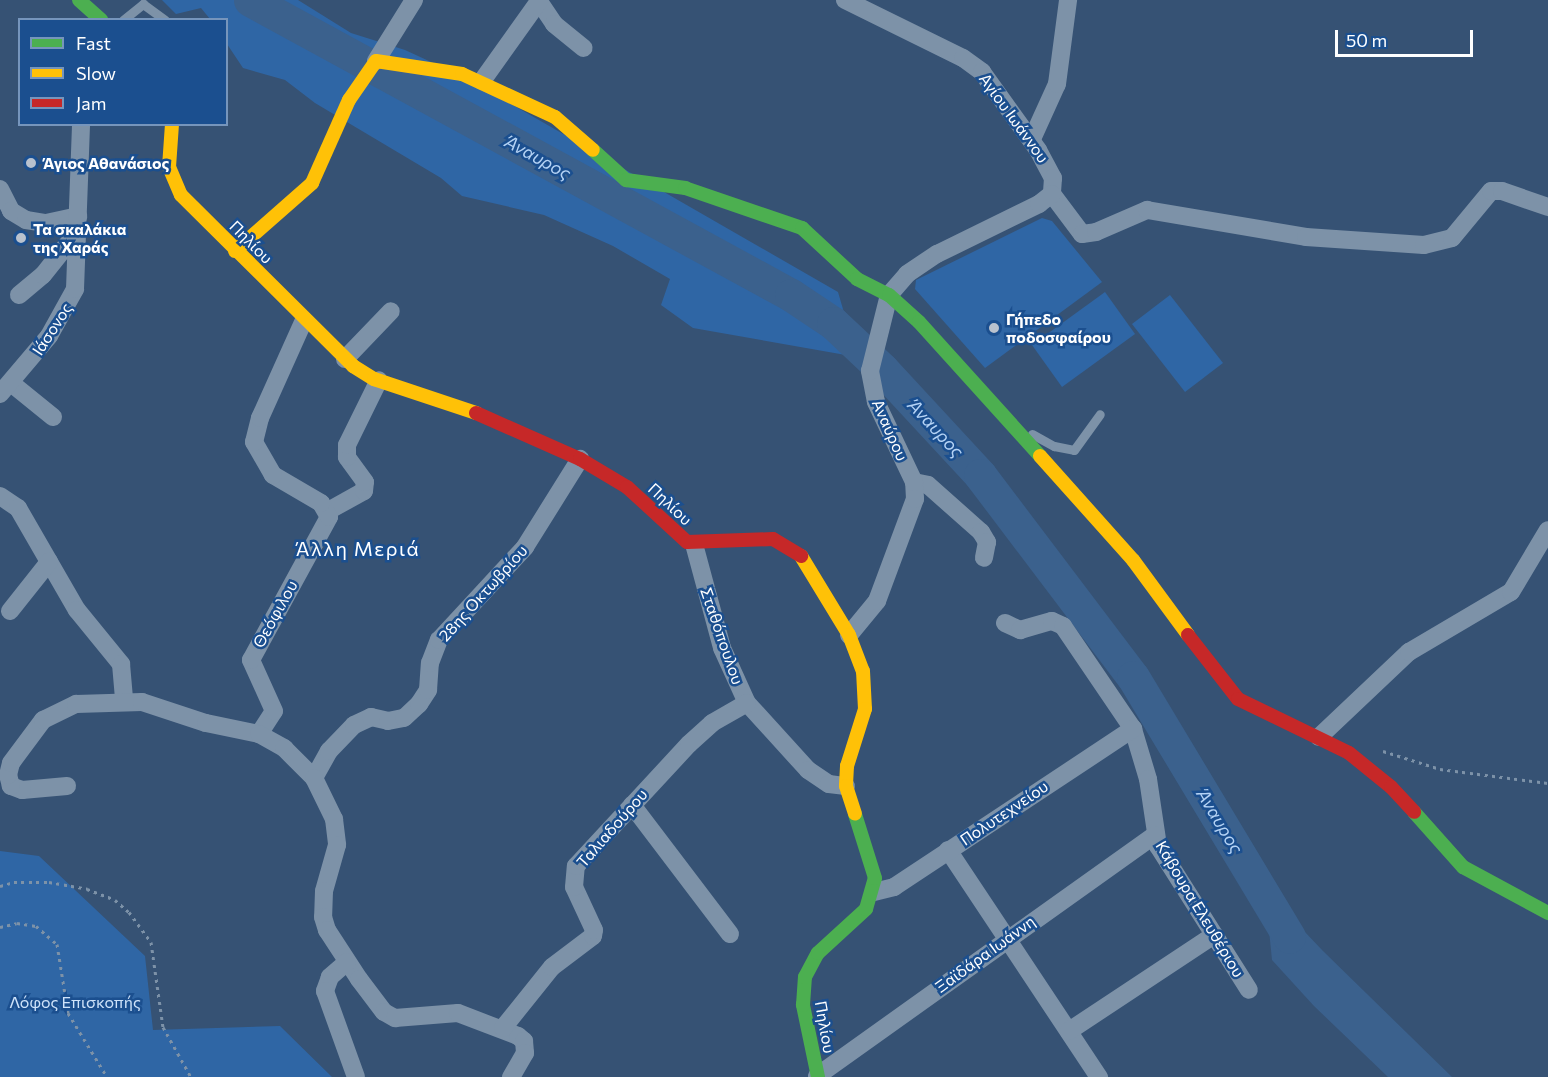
<!DOCTYPE html>
<meta charset="utf-8">
<style>
body{margin:0}
#map{position:relative;width:1548px;height:1077px;overflow:hidden;background:#365274;font-family:Commissioner,sans-serif}
div>[style]{position:absolute}
[style*='--x']{left:calc(var(--x)*1px);top:calc(var(--y)*1px);width:calc(var(--w)*1px);rotate:calc(var(--a)*1deg)}
.green>*{inset:0;background:#2f66a5}
.water>*{inset:0;background:#3b618d}
.river>*{height:33px;margin:-16.5px;padding:0 16.5px;transform-origin:16.5px;border-radius:16.5px;background:#3b618d}
.path>*{height:3px;margin-top:-1.5px;transform-origin:0;background:repeating-linear-gradient(90deg,#7d92a8 0 3px,transparent 0 7.5px)}
.lane>*{height:9px;margin:-4.5px;padding:0 4.5px;transform-origin:4.5px;border-radius:4.5px;background:#7d92a8}
.street>*{height:18px;margin:-9px;padding:0 9px;transform-origin:9px;border-radius:9px;background:#7d92a8}
.fast>*{height:14px;margin:-7px;padding:0 7px;transform-origin:7px;border-radius:7px;background:#4caf50}
.slow>*{height:14px;margin:-7px;padding:0 7px;transform-origin:7px;border-radius:7px;background:#ffc107}
.jam>*{height:14px;margin:-7px;padding:0 7px;transform-origin:7px;border-radius:7px;background:#c62828}
.dots>*{width:16px;height:16px;translate:-50% -50%;box-sizing:border-box;border:3px solid #1b4f8f;border-radius:50%}
span{translate:-50% -50%;white-space:nowrap;text-align:center;line-height:1.15;-webkit-text-stroke:5px #1b4f8f;paint-order:stroke}
.street-label{font-size:16px;color:#fff}
.poi-label{font-size:16px;color:#fff;font-weight:700}
.left{translate:0 -50%;text-align:left}
.park-label{font-size:16px;color:#cfe3fa}
.water-label{font-size:18px;color:#b5d3f5;font-style:italic}
.quarter-label{font-size:20px;color:#fff;letter-spacing:1.5px}
.legend{position:absolute;left:18px;top:18px;width:210px;height:108px;box-sizing:border-box;background:#1b4f8f;border:2px solid #7695bc;margin:0;padding:8px 10px;list-style:none;font-size:18px;color:#fff}
.legend li{display:flex;align-items:center;gap:12px;height:30px}
.legend b{width:30px;border:2px solid #7695bc}
.scale{position:absolute;left:1335px;top:30px;width:138px;height:27px;box-sizing:border-box;border:3px solid #fff;border-top:0;padding-left:8px;font-size:18px;line-height:21px;white-space:nowrap;color:#fff;-webkit-text-stroke:4px #1b4f8f;paint-order:stroke}
</style>
<div id="map">
<div class="green">
<i style="clip-path:polygon(162px 0,298px 0,351px 33px,405px 50px,466px 78px,838px 292px,857px 357px,693px 328px,661px 305px,670px 279px,613px 246px,544px 215px,462px 196px,441px 178px,315px 103px,285px 80px,243px 68px,227px 44px,226px 20px,210px 19px,201px 8px,176px 14px)"></i>
<i style="clip-path:polygon(1042px 218px,1052px 221px,1102px 282px,985px 368px,915px 289px,916px 280px)"></i>
<i style="clip-path:polygon(1105px 292px,1135px 334px,1062px 387px,1032px 345px)"></i>
<i style="clip-path:polygon(1170px 295px,1223px 363px,1185px 392px,1132px 324px)"></i>
<i style="clip-path:polygon(0 851px,39px 856px,145px 956px,153px 1030px,280px 1026px,332px 1077px,0 1077px)"></i>
</div>
<div class="water">
<i style="clip-path:polygon(1265px 890px,1323px 951px,1452px 1077px,1388px 1077px,1314px 1006px,1272px 960px)"></i>
</div>
<div class="river">
<i style="--x:250;--y:0;--w:616;--a:28.6"></i>
<i style="--x:791;--y:295;--w:50;--a:33.7"></i>
<i style="--x:833;--y:323;--w:67;--a:43.2"></i>
<i style="--x:882;--y:369;--w:144;--a:47.2"></i>
<i style="--x:980;--y:475;--w:253;--a:52.9"></i>
<i style="--x:1133;--y:677;--w:303;--a:59"></i>
</div>
<div class="path">
<i style="--x:1383;--y:751;--w:60;--a:17.5"></i>
<i style="--x:1440;--y:769;--w:109;--a:7.4"></i>
<i style="--x:0;--y:886;--w:15;--a:-16"></i>
<i style="--x:14;--y:882;--w:35;--a:0"></i>
<i style="--x:49;--y:882;--w:39;--a:10"></i>
<i style="--x:87;--y:889;--w:30;--a:21"></i>
<i style="--x:115;--y:900;--w:18;--a:41"></i>
<i style="--x:129;--y:912;--w:37;--a:54"></i>
<i style="--x:151;--y:942;--w:86;--a:82"></i>
<i style="--x:163;--y:1027;--w:57;--a:60.8"></i>
<i style="--x:0;--y:927;--w:17;--a:-13"></i>
<i style="--x:17;--y:923;--w:19;--a:9"></i>
<i style="--x:36;--y:926;--w:28;--a:41"></i>
<i style="--x:57;--y:944;--w:70;--a:80.9"></i>
<i style="--x:68;--y:1013;--w:75;--a:58.6"></i>
</div>
<div class="lane">
<i style="--x:123;--y:20;--w:26;--a:-39"></i>
<i style="--x:143;--y:4;--w:27;--a:36"></i>
<i style="--x:1032;--y:434;--w:25;--a:29"></i>
<i style="--x:1054;--y:446;--w:20;--a:11"></i>
<i style="--x:1074;--y:450;--w:44;--a:-54.2"></i>
</div>
<div class="street">
<i style="--x:538;--y:0;--w:29;--a:56"></i>
<i style="--x:554;--y:24;--w:38;--a:39"></i>
<i style="--x:845;--y:0;--w:131;--a:26.2"></i>
<i style="--x:963;--y:58;--w:24;--a:36"></i>
<i style="--x:982;--y:72;--w:96;--a:54.3"></i>
<i style="--x:1038;--y:150;--w:32;--a:62"></i>
<i style="--x:1053;--y:178;--w:16;--a:94"></i>
<i style="--x:1052;--y:194;--w:50;--a:53.1"></i>
<i style="--x:1082;--y:234;--w:14;--a:-8"></i>
<i style="--x:1096;--y:232;--w:56;--a:-23.3"></i>
<i style="--x:1147;--y:210;--w:161;--a:9.6"></i>
<i style="--x:1306;--y:237;--w:118;--a:3.9"></i>
<i style="--x:1424;--y:245;--w:29;--a:-14"></i>
<i style="--x:1452;--y:238;--w:61;--a:-50.3"></i>
<i style="--x:1491;--y:191;--w:11;--a:0"></i>
<i style="--x:1502;--y:191;--w:49;--a:19.2"></i>
<i style="--x:376;--y:61;--w:72;--a:-58.1"></i>
<i style="--x:482;--y:81;--w:98;--a:-54.5"></i>
<i style="--x:1032;--y:139;--w:60;--a:-65.6"></i>
<i style="--x:1057;--y:84;--w:85;--a:-82.5"></i>
<i style="--x:0;--y:189;--w:25;--a:63"></i>
<i style="--x:11;--y:211;--w:17;--a:31"></i>
<i style="--x:26;--y:220;--w:20;--a:9"></i>
<i style="--x:46;--y:223;--w:33;--a:-12"></i>
<i style="--x:19;--y:295;--w:31;--a:-40"></i>
<i style="--x:43;--y:275;--w:56;--a:-51.5"></i>
<i style="--x:345;--y:359;--w:66;--a:-46.2"></i>
<i style="--x:11;--y:383;--w:54;--a:39"></i>
<i style="--x:0;--y:394;--w:76;--a:-49.8"></i>
<i style="--x:49;--y:336;--w:54;--a:-61"></i>
<i style="--x:75;--y:289;--w:165;--a:-87.9"></i>
<i style="--x:914;--y:482;--w:14;--a:12"></i>
<i style="--x:928;--y:485;--w:71;--a:41.6"></i>
<i style="--x:981;--y:532;--w:12;--a:59"></i>
<i style="--x:987;--y:542;--w:16;--a:101"></i>
<i style="--x:0;--y:496;--w:22;--a:34"></i>
<i style="--x:18;--y:508;--w:118;--a:60"></i>
<i style="--x:77;--y:610;--w:70;--a:50.8"></i>
<i style="--x:121;--y:664;--w:36;--a:85"></i>
<i style="--x:328;--y:511;--w:41;--a:-29.1"></i>
<i style="--x:364;--y:491;--w:9;--a:-84"></i>
<i style="--x:365;--y:482;--w:31;--a:-126"></i>
<i style="--x:347;--y:457;--w:12;--a:-90"></i>
<i style="--x:347;--y:445;--w:72;--a:-63.8"></i>
<i style="--x:694;--y:544;--w:108;--a:74.9"></i>
<i style="--x:722;--y:648;--w:60;--a:65.6"></i>
<i style="--x:747;--y:703;--w:91;--a:47.7"></i>
<i style="--x:808;--y:770;--w:25;--a:34"></i>
<i style="--x:829;--y:784;--w:17;--a:7"></i>
<i style="--x:10;--y:611;--w:63;--a:-51.5"></i>
<i style="--x:1005;--y:623;--w:17;--a:25"></i>
<i style="--x:1020;--y:630;--w:33;--a:-16"></i>
<i style="--x:1052;--y:621;--w:12;--a:24"></i>
<i style="--x:1063;--y:626;--w:125;--a:55.8"></i>
<i style="--x:1133;--y:729;--w:52;--a:73.3"></i>
<i style="--x:1148;--y:779;--w:68;--a:81.5"></i>
<i style="--x:1158;--y:846;--w:170;--a:57.7"></i>
<i style="--x:849;--y:635;--w:44;--a:-50.5"></i>
<i style="--x:877;--y:601;--w:109;--a:-69.6"></i>
<i style="--x:915;--y:499;--w:17;--a:-93"></i>
<i style="--x:914;--y:482;--w:89;--a:-115.4"></i>
<i style="--x:876;--y:402;--w:32;--a:-101"></i>
<i style="--x:870;--y:371;--w:78;--a:-76"></i>
<i style="--x:889;--y:295;--w:28;--a:-49"></i>
<i style="--x:907;--y:274;--w:36;--a:-34"></i>
<i style="--x:937;--y:254;--w:114;--a:-26.1"></i>
<i style="--x:1039;--y:204;--w:16;--a:-38"></i>
<i style="--x:259;--y:734;--w:27;--a:-57"></i>
<i style="--x:274;--y:711;--w:56;--a:-114.3"></i>
<i style="--x:251;--y:660;--w:163;--a:-61.4"></i>
<i style="--x:329;--y:517;--w:16;--a:-120"></i>
<i style="--x:321;--y:503;--w:56;--a:-149.7"></i>
<i style="--x:273;--y:475;--w:38;--a:-120"></i>
<i style="--x:254;--y:442;--w:25;--a:-76"></i>
<i style="--x:260;--y:418;--w:107;--a:-65.8"></i>
<i style="--x:1319;--y:737;--w:124;--a:-43.4"></i>
<i style="--x:1409;--y:652;--w:118;--a:-30.5"></i>
<i style="--x:1511;--y:592;--w:72;--a:-59.2"></i>
<i style="--x:314;--y:778;--w:31;--a:-61"></i>
<i style="--x:329;--y:751;--w:36;--a:-46"></i>
<i style="--x:354;--y:725;--w:19;--a:-25"></i>
<i style="--x:371;--y:717;--w:17;--a:13"></i>
<i style="--x:388;--y:721;--w:16;--a:-11"></i>
<i style="--x:404;--y:718;--w:21;--a:-43"></i>
<i style="--x:419;--y:704;--w:17;--a:-57"></i>
<i style="--x:428;--y:690;--w:27;--a:-86"></i>
<i style="--x:430;--y:663;--w:25;--a:-69"></i>
<i style="--x:439;--y:640;--w:127;--a:-47.2"></i>
<i style="--x:525;--y:547;--w:104;--a:-58"></i>
<i style="--x:67;--y:786;--w:45;--a:174.9"></i>
<i style="--x:22;--y:790;--w:12;--a:-160"></i>
<i style="--x:11;--y:786;--w:11;--a:-105"></i>
<i style="--x:8;--y:775;--w:12;--a:-76"></i>
<i style="--x:11;--y:763;--w:54;--a:-53.3"></i>
<i style="--x:43;--y:720;--w:37;--a:-26"></i>
<i style="--x:76;--y:704;--w:66;--a:-1.7"></i>
<i style="--x:142;--y:702;--w:67;--a:18.2"></i>
<i style="--x:206;--y:723;--w:54;--a:11.7"></i>
<i style="--x:259;--y:734;--w:29;--a:29"></i>
<i style="--x:284;--y:748;--w:42;--a:45"></i>
<i style="--x:314;--y:778;--w:46;--a:64"></i>
<i style="--x:334;--y:819;--w:26;--a:83"></i>
<i style="--x:337;--y:845;--w:48;--a:105.8"></i>
<i style="--x:324;--y:891;--w:26;--a:92"></i>
<i style="--x:323;--y:917;--w:14;--a:73"></i>
<i style="--x:327;--y:930;--w:59;--a:56.9"></i>
<i style="--x:359;--y:979;--w:41;--a:52.9"></i>
<i style="--x:384;--y:1012;--w:13;--a:29"></i>
<i style="--x:395;--y:1018;--w:63;--a:-4.5"></i>
<i style="--x:458;--y:1013;--w:64;--a:21"></i>
<i style="--x:518;--y:1036;--w:8;--a:40"></i>
<i style="--x:524;--y:1041;--w:12;--a:85"></i>
<i style="--x:525;--y:1053;--w:28;--a:120"></i>
<i style="--x:632;--y:805;--w:162;--a:52.8"></i>
<i style="--x:948;--y:850;--w:273;--a:56.4"></i>
<i style="--x:874;--y:892;--w:21;--a:-14"></i>
<i style="--x:894;--y:887;--w:287;--a:-33.5"></i>
<i style="--x:347;--y:962;--w:23;--a:139"></i>
<i style="--x:330;--y:977;--w:15;--a:110"></i>
<i style="--x:325;--y:991;--w:91;--a:70.2"></i>
<i style="--x:503;--y:1028;--w:78;--a:-51.2"></i>
<i style="--x:552;--y:967;--w:51;--a:-37.1"></i>
<i style="--x:593;--y:936;--w:6;--a:-81"></i>
<i style="--x:594;--y:930;--w:47;--a:-114.9"></i>
<i style="--x:574;--y:887;--w:21;--a:-85"></i>
<i style="--x:576;--y:866;--w:166;--a:-47.2"></i>
<i style="--x:689;--y:744;--w:31;--a:-42"></i>
<i style="--x:712;--y:723;--w:40;--a:-29.7"></i>
<i style="--x:1069;--y:1031;--w:174;--a:-33.5"></i>
<i style="--x:817;--y:1076;--w:415;--a:-35.5"></i>
</div>
<div class="fast">
<i style="--x:79;--y:0;--w:30;--a:42"></i>
<i style="--x:593;--y:150;--w:45;--a:42.3"></i>
<i style="--x:626;--y:180;--w:60;--a:7.7"></i>
<i style="--x:685;--y:188;--w:124;--a:18.9"></i>
<i style="--x:802;--y:228;--w:75;--a:42.8"></i>
<i style="--x:857;--y:279;--w:36;--a:27"></i>
<i style="--x:889;--y:295;--w:40;--a:42"></i>
<i style="--x:919;--y:322;--w:181;--a:47.9"></i>
<i style="--x:1414;--y:812;--w:74;--a:48.3"></i>
<i style="--x:1463;--y:867;--w:97;--a:28.4"></i>
<i style="--x:818;--y:1077;--w:74;--a:-101.8"></i>
<i style="--x:803;--y:1005;--w:28;--a:-86"></i>
<i style="--x:805;--y:977;--w:27;--a:-62"></i>
<i style="--x:818;--y:953;--w:65;--a:-42.5"></i>
<i style="--x:866;--y:909;--w:32;--a:-74"></i>
<i style="--x:875;--y:878;--w:67;--a:-107.4"></i>
</div>
<div class="slow">
<i style="--x:172;--y:124;--w:43;--a:94"></i>
<i style="--x:169;--y:167;--w:30;--a:67"></i>
<i style="--x:181;--y:195;--w:243;--a:44.8"></i>
<i style="--x:353;--y:366;--w:25;--a:32"></i>
<i style="--x:374;--y:379;--w:108;--a:18.4"></i>
<i style="--x:235;--y:251;--w:103;--a:-41.4"></i>
<i style="--x:312;--y:183;--w:91;--a:-66"></i>
<i style="--x:349;--y:100;--w:47;--a:-55.3"></i>
<i style="--x:376;--y:61;--w:87;--a:8.6"></i>
<i style="--x:462;--y:74;--w:102;--a:24.8"></i>
<i style="--x:555;--y:117;--w:50;--a:41"></i>
<i style="--x:1040;--y:456;--w:140;--a:48.2"></i>
<i style="--x:1133;--y:560;--w:93;--a:53.7"></i>
<i style="--x:801;--y:556;--w:92;--a:58.7"></i>
<i style="--x:849;--y:635;--w:39;--a:69"></i>
<i style="--x:863;--y:671;--w:38;--a:87"></i>
<i style="--x:865;--y:709;--w:60;--a:107.5"></i>
<i style="--x:847;--y:766;--w:20;--a:93"></i>
<i style="--x:846;--y:786;--w:29;--a:72"></i>
</div>
<div class="jam">
<i style="--x:476;--y:413;--w:114;--a:23.9"></i>
<i style="--x:580;--y:459;--w:55;--a:30.8"></i>
<i style="--x:627;--y:487;--w:81;--a:42.5"></i>
<i style="--x:687;--y:542;--w:86;--a:-2"></i>
<i style="--x:773;--y:539;--w:33;--a:31"></i>
<i style="--x:1188;--y:635;--w:81;--a:52"></i>
<i style="--x:1238;--y:699;--w:123;--a:25.9"></i>
<i style="--x:1349;--y:753;--w:54;--a:39"></i>
<i style="--x:1391;--y:787;--w:34;--a:47"></i>
</div>
<div class="dots">
<i style="left:31px;top:163px;background:#b9c2ce"></i>
<i style="left:21px;top:238px;background:#b9c2ce"></i>
<i style="left:994px;top:328px;background:#b9c2ce"></i>
</div>
<div class="street-label">
<span style="left:1014px;top:118px;rotate:54deg">Αγίου Ιωάννου</span>
<span style="left:251px;top:242px;rotate:45deg">Πηλίου</span>
<span style="left:52px;top:329px;rotate:-57deg">Ιάσονος</span>
<span style="left:890px;top:430px;rotate:66deg">Αναύρου</span>
<span style="left:670px;top:504px;rotate:43deg">Πηλίου</span>
<span style="left:483px;top:593px;rotate:-48deg">28ης Οκτωβρίου</span>
<span style="left:275px;top:614px;rotate:-61deg">Θεόφιλου</span>
<span style="left:722px;top:636px;rotate:71deg">Σταθόπουλου</span>
<span style="left:1004px;top:813px;rotate:-34deg">Πολυτεχνείου</span>
<span style="left:612px;top:828px;rotate:-49deg">Ταλιαδούρου</span>
<span style="left:1200px;top:909px;rotate:59deg">Κάβουρα Ελευθέριου</span>
<span style="left:985px;top:954px;rotate:-36deg">Ξαϊδάρα Ιωάννη</span>
<span style="left:825px;top:1027px;rotate:80deg">Πηλίου</span>
</div>
<div class="poi-label">
<span class="left" style="left:43px;top:163px">Άγιος Αθανάσιος</span>
<span class="left" style="left:33px;top:238px">Τα σκαλάκια<br>της Χαράς</span>
<span class="left" style="left:1006px;top:328px">Γήπεδο<br>ποδοσφαίρου</span>
</div>
<div class="park-label">
<span style="left:75px;top:1002px">Λόφος Επισκοπής</span>
</div>
<div class="water-label">
<span style="left:538px;top:157px;rotate:29deg">Άναυρος</span>
<span style="left:936px;top:428px;rotate:47deg">Άναυρος</span>
<span style="left:1220px;top:821px;rotate:59deg">Άναυρος</span>
</div>
<div class="quarter-label">
<span style="left:358px;top:548px">Άλλη Μεριά</span>
</div>
<ul class="legend">
<li><b style="height:8px;background:#4caf50"></b>Fast</li>
<li><b style="height:8px;background:#ffc107"></b>Slow</li>
<li><b style="height:8px;background:#c62828"></b>Jam</li>
</ul>
<div class="scale">50 m</div>
</div>
